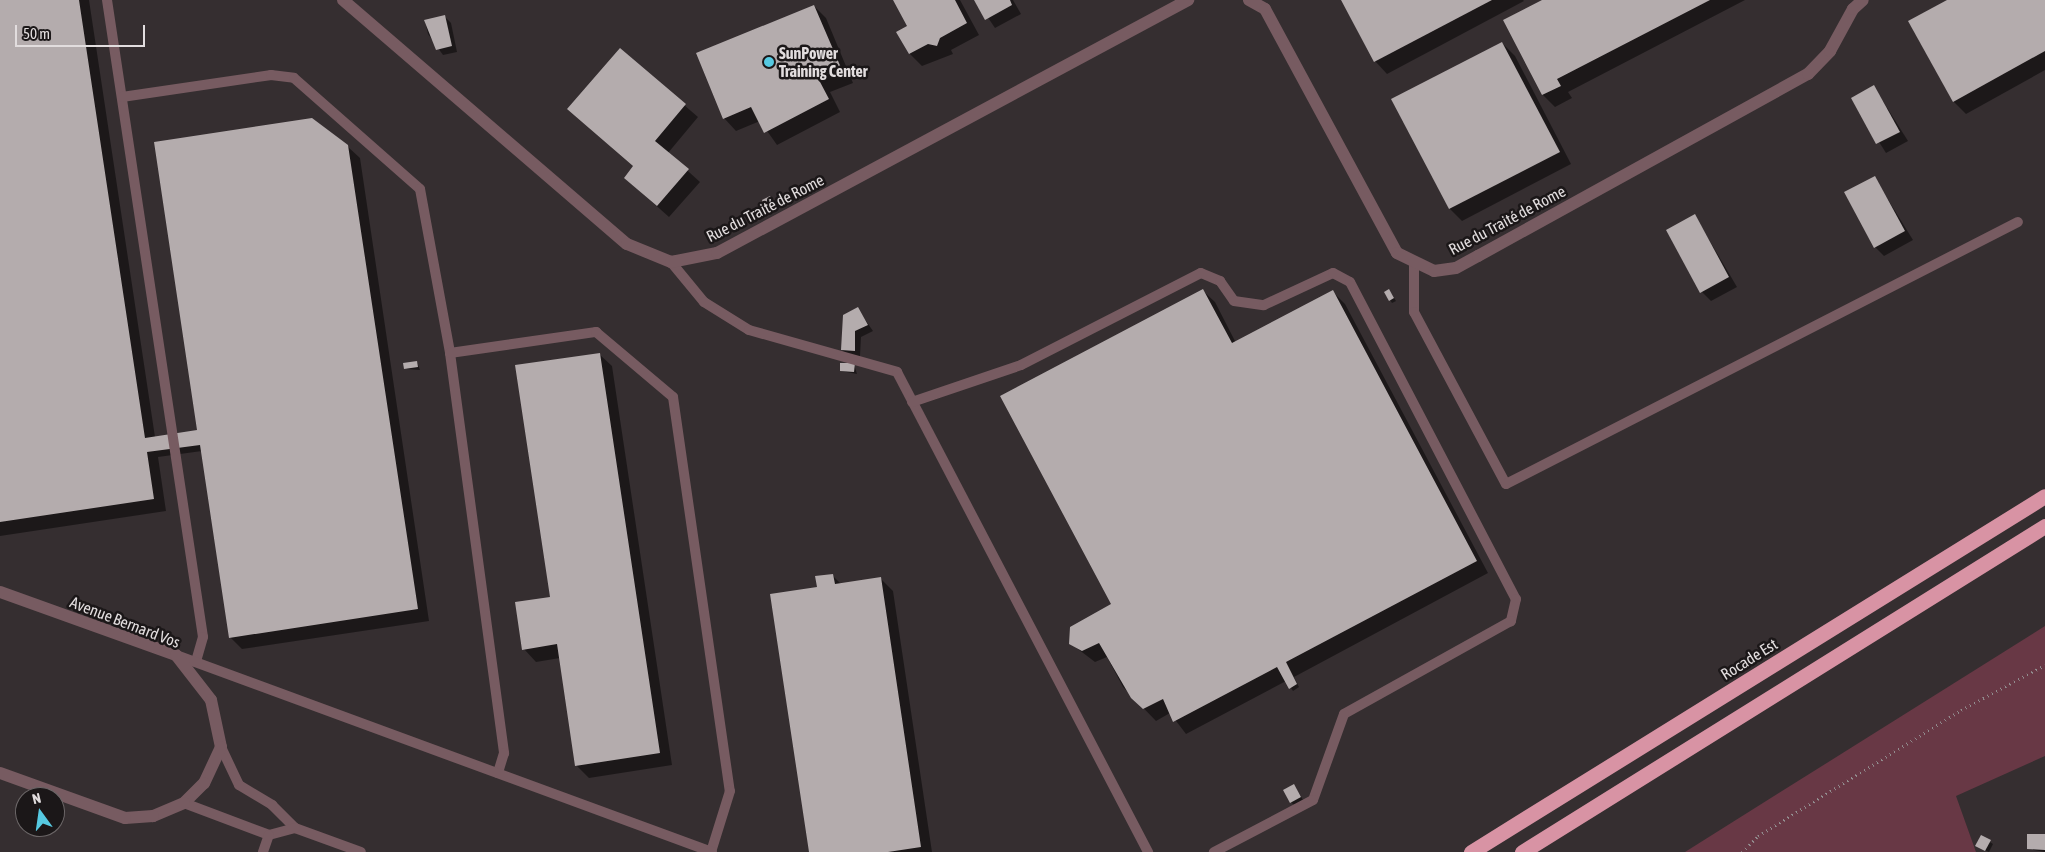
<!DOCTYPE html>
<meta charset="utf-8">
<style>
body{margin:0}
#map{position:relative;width:2045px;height:852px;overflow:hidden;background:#352e30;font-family:"Asap Condensed",sans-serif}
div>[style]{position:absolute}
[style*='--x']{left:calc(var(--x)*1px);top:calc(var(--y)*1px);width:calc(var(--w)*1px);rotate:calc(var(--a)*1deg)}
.green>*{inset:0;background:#683845}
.shadow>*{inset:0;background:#0007}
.building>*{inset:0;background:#b4acad}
.path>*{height:3px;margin-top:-1.5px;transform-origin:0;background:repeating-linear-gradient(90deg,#928c8e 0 1px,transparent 0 5px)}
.service>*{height:10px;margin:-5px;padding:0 5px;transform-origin:5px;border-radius:5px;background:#775b61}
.minor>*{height:12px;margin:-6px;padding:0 6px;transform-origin:6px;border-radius:6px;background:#775b61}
.motorway>*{height:15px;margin:-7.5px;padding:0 7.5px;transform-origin:7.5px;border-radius:7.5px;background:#d893a4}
.dots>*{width:14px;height:14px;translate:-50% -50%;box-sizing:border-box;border:2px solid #1b1718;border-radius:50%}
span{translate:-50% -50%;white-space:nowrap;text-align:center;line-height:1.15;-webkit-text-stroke:5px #1b1718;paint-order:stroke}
.poi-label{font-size:16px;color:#e2ddde;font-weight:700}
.left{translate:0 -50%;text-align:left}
.street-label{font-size:16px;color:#e2ddde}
.north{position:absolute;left:15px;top:787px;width:50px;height:50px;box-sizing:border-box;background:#1b1718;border:1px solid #6b6667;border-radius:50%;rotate:346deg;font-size:14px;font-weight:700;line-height:20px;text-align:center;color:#e2ddde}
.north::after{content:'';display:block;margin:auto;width:18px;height:22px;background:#56c9e1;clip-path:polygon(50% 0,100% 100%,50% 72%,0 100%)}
.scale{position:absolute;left:15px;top:25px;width:130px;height:22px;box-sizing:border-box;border:2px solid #e2ddde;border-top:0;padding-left:6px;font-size:15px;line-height:18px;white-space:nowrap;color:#e2ddde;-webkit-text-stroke:4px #1b1718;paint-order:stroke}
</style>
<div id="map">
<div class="green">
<i style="clip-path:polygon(2045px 626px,2045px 756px,1956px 796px,1976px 852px,1685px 852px)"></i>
</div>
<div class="shadow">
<i style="clip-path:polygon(0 0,89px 0,155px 437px,199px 431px,347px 146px,360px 158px,429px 621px,242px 649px,230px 637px,202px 451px,158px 457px,166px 511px,0 536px)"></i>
<i style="clip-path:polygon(894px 0,960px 0,979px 35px,951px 50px,953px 54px,922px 66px,910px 54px,908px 26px)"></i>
<i style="clip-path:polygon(976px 0,1013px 0,1021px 14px,995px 28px)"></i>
<i style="clip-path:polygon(1343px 0,1523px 0,1524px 1px,1387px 74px,1375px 61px)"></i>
<i style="clip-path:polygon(1544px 0,1745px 0,1568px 92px,1572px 98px,1555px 107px,1543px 95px,1505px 21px)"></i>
<i style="clip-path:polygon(1949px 0,2045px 0,2045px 70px,1966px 114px,1954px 102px,1910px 22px)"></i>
<i style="clip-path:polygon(814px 6px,826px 18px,853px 83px,830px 92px,840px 112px,777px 145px,760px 121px,736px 131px,724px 118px)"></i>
<i style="clip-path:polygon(445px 17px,451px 23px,457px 52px,443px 55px,428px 34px,425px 21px)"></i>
<i style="clip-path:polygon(1502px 43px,1515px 56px,1571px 164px,1462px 221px,1450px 209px,1393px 100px)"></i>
<i style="clip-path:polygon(620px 50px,698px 117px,668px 153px,700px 182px,669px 217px,625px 178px,634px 167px,568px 109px)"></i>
<i style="clip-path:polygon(1874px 87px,1908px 141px,1886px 153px,1852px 99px)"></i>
<i style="clip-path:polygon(1874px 177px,1913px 240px,1884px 256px,1875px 247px)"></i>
<i style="clip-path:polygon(773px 200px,775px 203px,768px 207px,763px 201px)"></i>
<i style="clip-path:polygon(1695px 216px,1737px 287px,1711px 301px,1702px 292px)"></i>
<i style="clip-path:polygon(1202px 290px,1215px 302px,1236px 343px,1332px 291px,1345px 304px,1488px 573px,1294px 677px,1299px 687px,1293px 691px,1286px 681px,1186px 734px,1170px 713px,1156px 721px,1123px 687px,1107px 657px,1095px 662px,1070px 643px,1112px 604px)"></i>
<i style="clip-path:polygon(1389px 290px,1396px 301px,1392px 303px,1390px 300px)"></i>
<i style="clip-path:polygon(857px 308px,873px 331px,861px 337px,860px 356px,848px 356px,842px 350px)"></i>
<i style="clip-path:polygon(599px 354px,612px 366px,672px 765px,589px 778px,577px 766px,560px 658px,536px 662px,524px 649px,551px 598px)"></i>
<i style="clip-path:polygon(417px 362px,420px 370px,406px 369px)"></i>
<i style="clip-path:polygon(854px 364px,857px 374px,841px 371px)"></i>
<i style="clip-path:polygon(832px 575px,842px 585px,880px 578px,893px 591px,932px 852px,810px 852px,818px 588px)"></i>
<i style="clip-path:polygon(1294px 785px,1303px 800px,1294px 805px,1291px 802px)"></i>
<i style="clip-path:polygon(2045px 836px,2045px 852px,2028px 849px)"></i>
<i style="clip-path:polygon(1982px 837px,1993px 844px,1989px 852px,1980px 848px)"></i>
</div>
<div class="building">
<i style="clip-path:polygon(0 0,79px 0,145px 438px,197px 430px,154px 142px,312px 118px,348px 145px,418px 609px,229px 638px,200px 445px,147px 452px,154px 499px,0 522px)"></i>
<i style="clip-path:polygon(893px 0,955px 0,967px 23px,940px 38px,937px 46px,928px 44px,909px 54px,896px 32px,907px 26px)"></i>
<i style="clip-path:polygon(974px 0,1010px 0,1012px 5px,985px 20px)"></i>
<i style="clip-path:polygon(1341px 0,1492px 0,1374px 62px)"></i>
<i style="clip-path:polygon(1542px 0,1710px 0,1557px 79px,1561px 86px,1542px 95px,1503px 20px)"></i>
<i style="clip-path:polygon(1947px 0,2045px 0,2045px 51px,1953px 102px,1908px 21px)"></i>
<i style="clip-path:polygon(814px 5px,842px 70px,819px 80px,829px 99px,764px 133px,751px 107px,723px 119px,696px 53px)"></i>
<i style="clip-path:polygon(445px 15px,452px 46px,436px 50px,424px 20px)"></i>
<i style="clip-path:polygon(1502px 42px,1560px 152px,1449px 209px,1391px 99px)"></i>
<i style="clip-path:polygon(620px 48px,686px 104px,655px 141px,689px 169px,657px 206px,624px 178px,633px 166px,567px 109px)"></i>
<i style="clip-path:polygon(1874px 85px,1900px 132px,1876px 144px,1851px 98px)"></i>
<i style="clip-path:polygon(1875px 176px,1905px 231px,1874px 248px,1844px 192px)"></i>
<i style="clip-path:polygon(770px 196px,773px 200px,764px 205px,762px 200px)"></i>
<i style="clip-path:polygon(1695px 214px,1729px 277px,1700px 293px,1666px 230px)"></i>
<i style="clip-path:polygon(1203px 289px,1232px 343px,1333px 290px,1477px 561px,1286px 662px,1297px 684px,1289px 689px,1277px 667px,1173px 722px,1163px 699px,1143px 709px,1131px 698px,1099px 643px,1082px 651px,1069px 644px,1070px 627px,1111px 604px,1000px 396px)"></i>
<i style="clip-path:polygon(1389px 289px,1394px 298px,1389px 301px,1384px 292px)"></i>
<i style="clip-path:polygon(858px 307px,868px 325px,855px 331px,855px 351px,841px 350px,843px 315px)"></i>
<i style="clip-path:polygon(600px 353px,660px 753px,575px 766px,557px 644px,522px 650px,515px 602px,550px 597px,515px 365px)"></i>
<i style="clip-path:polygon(417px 361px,418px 367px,404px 369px,403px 363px)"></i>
<i style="clip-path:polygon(840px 363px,855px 363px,854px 372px,840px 371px)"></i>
<i style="clip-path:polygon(833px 574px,835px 584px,881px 577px,921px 847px,888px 852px,809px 852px,770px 594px,817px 587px,815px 576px)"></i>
<i style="clip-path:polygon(1294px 784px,1301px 797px,1290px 803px,1283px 790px)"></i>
<i style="clip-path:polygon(2027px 834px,2045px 834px,2045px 850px,2027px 849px)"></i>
<i style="clip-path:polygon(1981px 835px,1991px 840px,1985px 851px,1975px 846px)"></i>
</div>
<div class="path">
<i style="--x:1742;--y:852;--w:23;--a:-45"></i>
<i style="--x:1758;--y:836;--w:239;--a:-31.8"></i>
<i style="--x:1961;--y:710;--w:95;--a:-28.2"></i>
</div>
<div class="service">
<i style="--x:107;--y:0;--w:644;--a:81.43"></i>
<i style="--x:203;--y:637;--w:26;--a:106"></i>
<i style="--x:122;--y:97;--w:151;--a:-8.4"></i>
<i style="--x:271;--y:75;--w:23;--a:7"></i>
<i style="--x:294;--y:78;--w:168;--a:41.4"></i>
<i style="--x:420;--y:189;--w:167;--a:79.6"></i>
<i style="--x:450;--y:353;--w:404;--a:82.3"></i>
<i style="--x:504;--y:753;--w:21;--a:107"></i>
<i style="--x:671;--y:262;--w:52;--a:50.5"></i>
<i style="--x:704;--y:302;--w:53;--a:31.9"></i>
<i style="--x:749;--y:330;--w:154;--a:15.8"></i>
<i style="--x:897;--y:372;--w:542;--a:62.39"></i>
<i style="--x:1414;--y:265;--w:47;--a:90"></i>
<i style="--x:1414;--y:312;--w:195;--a:61.9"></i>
<i style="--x:1506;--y:484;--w:575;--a:-27.1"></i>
<i style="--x:450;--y:353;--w:148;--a:-8.2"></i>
<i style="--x:596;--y:332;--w:101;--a:40.2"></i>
<i style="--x:673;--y:397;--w:398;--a:81.8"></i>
<i style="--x:730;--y:791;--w:64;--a:107.3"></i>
<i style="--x:912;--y:402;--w:115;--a:-18.7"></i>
<i style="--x:1021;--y:365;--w:202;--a:-27.1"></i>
<i style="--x:1201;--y:273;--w:21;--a:23"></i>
<i style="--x:1220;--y:281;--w:24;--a:55"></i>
<i style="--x:1234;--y:301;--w:30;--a:8"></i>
<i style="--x:1264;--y:305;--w:76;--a:-24.9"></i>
<i style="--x:1333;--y:273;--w:19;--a:28"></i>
<i style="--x:1350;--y:282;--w:358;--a:62.4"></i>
<i style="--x:1516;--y:599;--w:23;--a:103"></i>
<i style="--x:1511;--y:621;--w:191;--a:150.9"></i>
<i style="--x:1344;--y:714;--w:91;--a:109.8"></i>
<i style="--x:1313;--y:800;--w:112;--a:152.3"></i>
<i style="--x:176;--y:655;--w:571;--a:20.18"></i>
<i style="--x:221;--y:747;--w:42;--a:64.7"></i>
<i style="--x:239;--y:785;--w:39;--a:31"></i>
<i style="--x:272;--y:805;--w:33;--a:45"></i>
<i style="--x:295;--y:828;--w:70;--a:20"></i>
<i style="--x:184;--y:803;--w:91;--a:20.6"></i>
<i style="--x:269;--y:835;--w:27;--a:-15"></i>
<i style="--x:263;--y:852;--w:18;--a:-71"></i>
</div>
<div class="minor">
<i style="--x:343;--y:0;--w:374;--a:40.7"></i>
<i style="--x:627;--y:244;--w:48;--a:22.2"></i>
<i style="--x:671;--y:262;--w:47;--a:-11.1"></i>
<i style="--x:717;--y:253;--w:535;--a:-28.24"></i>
<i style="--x:1249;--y:0;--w:18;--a:29"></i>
<i style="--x:1265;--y:9;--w:277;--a:61.6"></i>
<i style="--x:1397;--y:253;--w:41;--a:25.9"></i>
<i style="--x:1434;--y:271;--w:22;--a:-8"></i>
<i style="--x:1456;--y:268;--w:25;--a:-29"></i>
<i style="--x:1478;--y:256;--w:377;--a:-28.9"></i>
<i style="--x:1808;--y:74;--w:32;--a:-46"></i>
<i style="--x:1830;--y:51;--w:48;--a:-61.3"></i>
<i style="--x:1853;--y:9;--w:13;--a:-42"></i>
<i style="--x:0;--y:592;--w:187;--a:19.7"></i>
<i style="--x:176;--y:655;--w:57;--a:52.1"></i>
<i style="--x:211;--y:700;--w:48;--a:78"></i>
<i style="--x:221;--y:747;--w:40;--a:115"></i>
<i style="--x:204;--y:783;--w:28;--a:135"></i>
<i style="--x:184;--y:803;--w:34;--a:157"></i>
<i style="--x:153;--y:816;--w:28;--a:176"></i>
<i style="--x:125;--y:818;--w:133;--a:-160.2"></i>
</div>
<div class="motorway">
<i style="--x:1471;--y:852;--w:675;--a:-31.81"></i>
<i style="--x:1522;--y:852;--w:616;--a:-31.94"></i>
</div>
<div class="dots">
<i style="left:769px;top:62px;background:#56c9e1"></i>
</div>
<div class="poi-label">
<span class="left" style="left:779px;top:62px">SunPower<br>Training Center</span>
</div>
<div class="street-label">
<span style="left:765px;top:208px;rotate:-27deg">Rue du Traité de Rome</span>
<span style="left:1507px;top:220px;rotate:-28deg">Rue du Traité de Rome</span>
<span style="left:125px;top:622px;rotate:21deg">Avenue Bernard Vos</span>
<span style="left:1749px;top:659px;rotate:-32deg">Rocade Est</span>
</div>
<div class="north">N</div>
<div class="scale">50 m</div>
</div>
